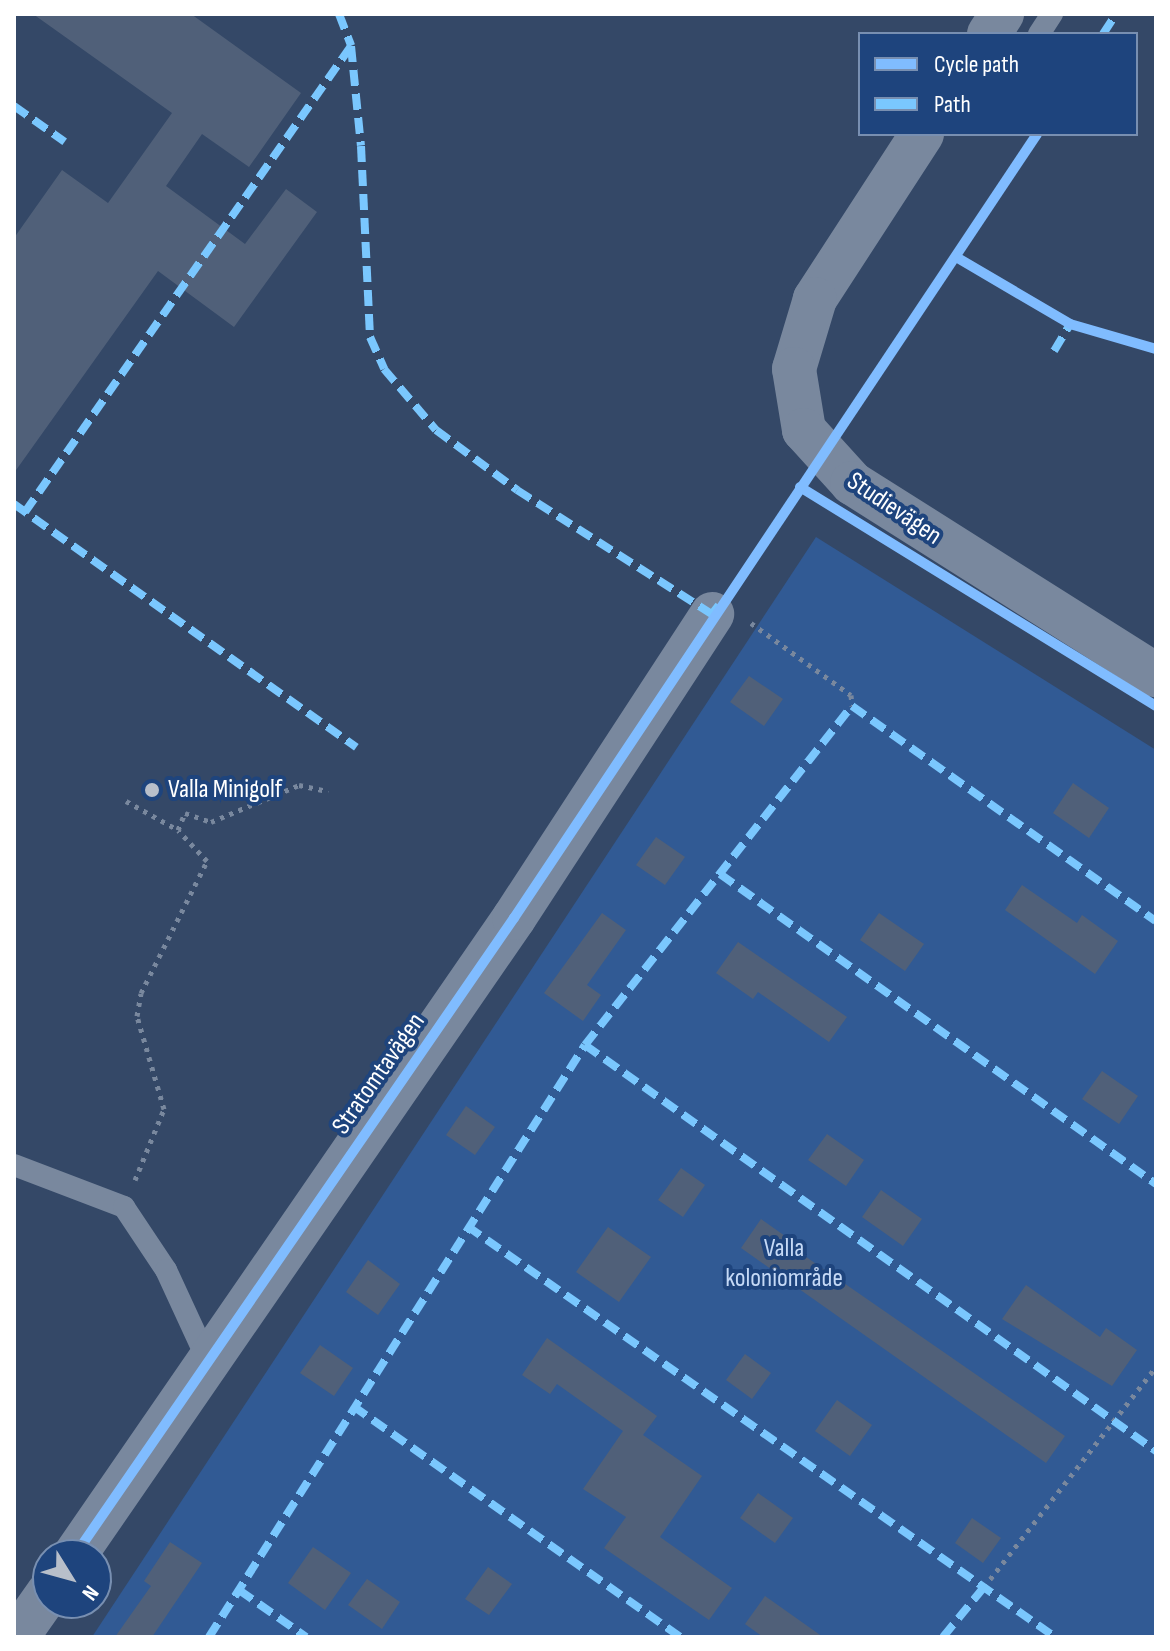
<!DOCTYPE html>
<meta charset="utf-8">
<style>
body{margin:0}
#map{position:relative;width:1170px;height:1651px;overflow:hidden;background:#344867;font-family:"Sofia Sans Condensed",sans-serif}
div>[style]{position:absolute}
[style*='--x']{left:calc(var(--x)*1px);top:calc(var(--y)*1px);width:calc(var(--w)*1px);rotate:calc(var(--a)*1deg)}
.green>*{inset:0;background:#315a94}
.building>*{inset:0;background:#506079}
.path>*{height:5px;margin-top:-2.5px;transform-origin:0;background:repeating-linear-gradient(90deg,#79889e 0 4px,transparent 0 10px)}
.service>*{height:22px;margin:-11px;padding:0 11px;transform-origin:11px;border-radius:11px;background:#79889e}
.minor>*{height:44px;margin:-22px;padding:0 22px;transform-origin:22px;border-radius:22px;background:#79889e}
.quiet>*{height:8px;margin-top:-4px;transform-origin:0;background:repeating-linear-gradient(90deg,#7ac7fe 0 16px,transparent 0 24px)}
.cycleway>*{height:10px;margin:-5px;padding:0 5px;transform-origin:5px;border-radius:5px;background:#80bcff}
.dots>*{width:22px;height:22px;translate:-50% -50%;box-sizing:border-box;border:4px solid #1e447d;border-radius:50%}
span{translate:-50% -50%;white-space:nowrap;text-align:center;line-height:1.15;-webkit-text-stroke:8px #1e447d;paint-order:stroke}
.street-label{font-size:26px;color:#fff}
.poi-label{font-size:26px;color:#fff}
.left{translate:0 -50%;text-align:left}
.park-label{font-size:26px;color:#c5d9f6}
.frame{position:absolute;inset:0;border:16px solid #fff;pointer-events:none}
.legend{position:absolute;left:858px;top:32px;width:280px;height:104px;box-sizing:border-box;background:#1e447d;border:2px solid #788fb1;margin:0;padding:10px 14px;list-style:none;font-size:24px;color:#fff}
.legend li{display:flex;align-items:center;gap:16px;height:40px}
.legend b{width:40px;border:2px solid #788fb1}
.north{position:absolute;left:32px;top:1539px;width:80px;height:80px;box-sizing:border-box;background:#1e447d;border:2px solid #788fb1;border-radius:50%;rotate:127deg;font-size:22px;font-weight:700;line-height:32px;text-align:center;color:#fff}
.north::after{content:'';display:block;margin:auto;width:28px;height:36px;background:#b8bfca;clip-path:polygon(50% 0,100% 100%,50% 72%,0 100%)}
</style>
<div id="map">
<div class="green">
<i style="clip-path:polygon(816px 537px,1156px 750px,1156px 1637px,92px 1637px)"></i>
</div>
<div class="building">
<i style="clip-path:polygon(33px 14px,191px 14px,301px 93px,249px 167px,202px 134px,166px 186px,245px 244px,286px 189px,317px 212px,234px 327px,158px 271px,14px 473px,14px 238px,62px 170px,108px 203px,172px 113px)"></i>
<i style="clip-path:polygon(749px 676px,783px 699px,764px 726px,730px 702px)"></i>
<i style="clip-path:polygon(1073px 783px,1109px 808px,1089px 838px,1053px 813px)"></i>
<i style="clip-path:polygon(656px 837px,685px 857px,665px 885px,636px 865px)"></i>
<i style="clip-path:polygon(1022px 885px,1077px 923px,1082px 915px,1118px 941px,1095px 974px,1005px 910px)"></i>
<i style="clip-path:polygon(602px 913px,626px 930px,587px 985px,601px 995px,583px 1021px,544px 993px)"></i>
<i style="clip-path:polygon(879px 913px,924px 944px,905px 971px,860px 940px)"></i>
<i style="clip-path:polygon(738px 942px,847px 1017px,829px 1042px,758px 992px,753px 999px,716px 973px)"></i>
<i style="clip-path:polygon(1102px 1071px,1138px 1096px,1119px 1124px,1082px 1099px)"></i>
<i style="clip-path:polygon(466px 1106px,495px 1127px,475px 1155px,446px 1135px)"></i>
<i style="clip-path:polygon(827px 1134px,864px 1160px,846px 1186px,808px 1160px)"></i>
<i style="clip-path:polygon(681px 1168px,705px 1185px,683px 1217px,658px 1200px)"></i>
<i style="clip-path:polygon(881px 1190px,922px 1219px,903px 1246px,862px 1217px)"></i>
<i style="clip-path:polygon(761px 1219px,802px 1248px,799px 1252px,1065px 1436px,1046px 1463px,741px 1248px)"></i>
<i style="clip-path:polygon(608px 1227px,651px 1257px,619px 1302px,576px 1272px)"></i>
<i style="clip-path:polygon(368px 1260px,400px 1284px,378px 1315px,346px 1292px)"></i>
<i style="clip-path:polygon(1026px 1285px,1100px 1337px,1106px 1328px,1137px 1350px,1112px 1386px,1002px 1319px)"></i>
<i style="clip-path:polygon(547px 1338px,657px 1416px,643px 1435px,702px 1476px,660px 1537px,732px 1588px,709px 1620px,604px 1548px,626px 1517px,583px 1489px,623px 1431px,557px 1384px,550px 1394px,522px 1375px)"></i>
<i style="clip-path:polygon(320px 1345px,353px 1368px,334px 1396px,300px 1373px)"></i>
<i style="clip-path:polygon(745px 1354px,771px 1373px,752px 1399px,726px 1380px)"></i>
<i style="clip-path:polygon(837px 1400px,872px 1425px,850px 1456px,815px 1431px)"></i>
<i style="clip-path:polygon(758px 1493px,793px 1518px,775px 1543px,740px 1518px)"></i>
<i style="clip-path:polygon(972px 1518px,1001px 1538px,983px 1563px,955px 1543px)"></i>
<i style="clip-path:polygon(170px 1542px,202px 1563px,152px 1637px,115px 1637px,151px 1586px,144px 1581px)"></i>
<i style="clip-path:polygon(313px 1547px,351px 1573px,325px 1610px,288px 1583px)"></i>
<i style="clip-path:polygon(488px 1567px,512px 1584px,489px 1615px,465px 1599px)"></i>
<i style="clip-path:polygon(367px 1579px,400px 1602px,382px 1629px,348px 1605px)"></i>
<i style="clip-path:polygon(765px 1596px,823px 1637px,763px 1637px,745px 1624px)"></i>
</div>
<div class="path">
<i style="--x:751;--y:623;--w:123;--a:35.8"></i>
<i style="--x:851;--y:695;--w:11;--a:85"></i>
<i style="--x:126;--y:801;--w:60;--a:29.1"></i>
<i style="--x:178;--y:830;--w:18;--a:-68"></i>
<i style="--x:185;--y:813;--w:28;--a:19"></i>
<i style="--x:211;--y:822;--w:95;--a:-22.8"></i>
<i style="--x:299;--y:785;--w:30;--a:12"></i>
<i style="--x:135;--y:1180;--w:77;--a:-67.8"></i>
<i style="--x:164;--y:1109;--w:97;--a:-106.2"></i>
<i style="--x:137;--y:1016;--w:23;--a:-80"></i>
<i style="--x:141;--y:993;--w:148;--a:-63.4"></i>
<i style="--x:207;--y:861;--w:42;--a:-133.1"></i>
<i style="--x:984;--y:1587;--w:279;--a:-52"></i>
</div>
<div class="service">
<i style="--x:1039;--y:34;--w:24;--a:-57"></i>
<i style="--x:14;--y:1165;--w:118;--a:20.9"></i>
<i style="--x:124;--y:1207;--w:76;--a:56.3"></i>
<i style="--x:166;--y:1270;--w:100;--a:65.2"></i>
</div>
<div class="minor">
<i style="--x:989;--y:34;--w:24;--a:-57"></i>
<i style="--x:922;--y:134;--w:197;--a:123"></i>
<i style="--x:815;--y:299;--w:73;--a:106.7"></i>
<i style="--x:794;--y:369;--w:62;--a:80.7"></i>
<i style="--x:804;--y:430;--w:72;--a:47.8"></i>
<i style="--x:852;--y:483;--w:360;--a:32.3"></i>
<i style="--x:75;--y:1555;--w:774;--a:-55.43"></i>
<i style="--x:514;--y:918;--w:363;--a:-56.9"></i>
<i style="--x:17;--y:1637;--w:54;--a:-54.8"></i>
</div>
<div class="quiet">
<i style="--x:339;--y:14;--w:34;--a:69"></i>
<i style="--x:351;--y:46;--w:100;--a:84.3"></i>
<i style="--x:361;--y:146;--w:191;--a:87.3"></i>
<i style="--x:370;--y:337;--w:35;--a:66"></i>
<i style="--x:384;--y:369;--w:80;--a:49.6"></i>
<i style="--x:436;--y:430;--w:101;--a:36.5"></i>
<i style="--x:517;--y:490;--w:231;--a:32.5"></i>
<i style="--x:712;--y:614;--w:11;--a:-52"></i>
<i style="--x:1103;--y:34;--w:24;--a:-57"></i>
<i style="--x:14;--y:106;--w:62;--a:35.2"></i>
<i style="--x:1054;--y:351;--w:31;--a:-59"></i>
<i style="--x:14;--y:504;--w:420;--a:35.4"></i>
<i style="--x:25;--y:512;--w:569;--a:-55.02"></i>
<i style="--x:720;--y:874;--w:535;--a:35.41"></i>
<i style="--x:585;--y:1045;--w:701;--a:35.41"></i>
<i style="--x:467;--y:1226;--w:717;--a:34.95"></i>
<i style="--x:353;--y:1406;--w:401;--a:35.2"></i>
<i style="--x:239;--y:1590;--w:82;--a:35"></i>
<i style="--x:209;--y:1637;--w:701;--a:-57.58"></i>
<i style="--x:585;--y:1045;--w:432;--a:-51.8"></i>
<i style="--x:852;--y:706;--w:372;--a:35.3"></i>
<i style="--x:943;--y:1637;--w:65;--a:-50.6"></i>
</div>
<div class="cycleway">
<i style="--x:956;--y:257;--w:132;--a:30.4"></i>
<i style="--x:1070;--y:324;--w:90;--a:16.2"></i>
<i style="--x:800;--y:487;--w:418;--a:31.6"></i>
<i style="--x:75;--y:1555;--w:774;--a:-55.43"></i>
<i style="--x:514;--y:918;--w:942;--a:-56.29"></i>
</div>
<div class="dots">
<i style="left:152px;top:790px;background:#b8bfca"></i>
</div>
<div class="street-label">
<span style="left:894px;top:509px;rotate:34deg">Studievägen</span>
<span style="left:379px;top:1074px;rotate:-55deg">Stratomtavägen</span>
</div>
<div class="poi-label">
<span class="left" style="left:168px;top:790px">Valla Minigolf</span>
</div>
<div class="park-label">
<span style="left:784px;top:1264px">Valla<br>koloniområde</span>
</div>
<div class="frame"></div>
<ul class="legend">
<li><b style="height:10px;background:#80bcff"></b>Cycle path</li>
<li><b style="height:10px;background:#7ac7fe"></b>Path</li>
</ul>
<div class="north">N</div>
</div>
